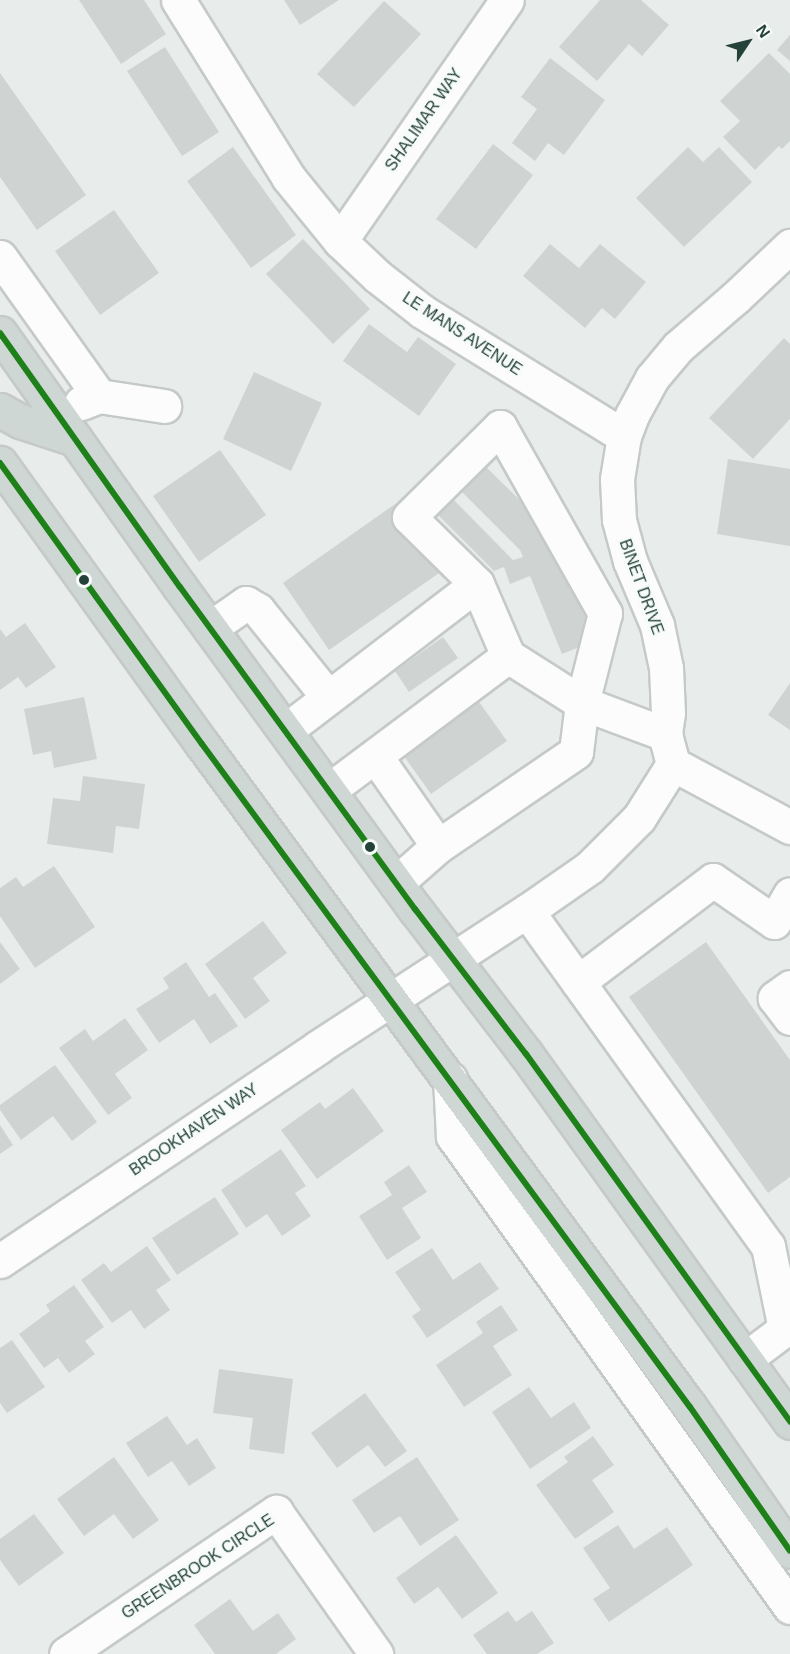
<!DOCTYPE html>
<style>
body{margin:0}
#map{position:relative;width:790px;height:1654px;overflow:hidden;background:#e8edeb;font-family:Helvetica,sans-serif}
div>[style]{position:absolute}
[style*='--x']{left:calc(var(--x)*1px);top:calc(var(--y)*1px);width:calc(var(--w)*1px);rotate:calc(var(--a)*1deg)}
.building>*{inset:0;background:#cfd4d2}
.roads{filter:drop-shadow(2px 0 #c5cac8) drop-shadow(-2px 0 #c5cac8) drop-shadow(0 2px #c5cac8) drop-shadow(0 -2px #c5cac8)}
.minor>*{height:33px;margin:-16.5px;padding:0 16.5px;transform-origin:16.5px;border-radius:16.5px;background:#fcfcfc}
.major>*{height:33px;margin:-16.5px;padding:0 16.5px;transform-origin:16.5px;border-radius:16.5px;background:#cfd7d5}
.bus-1>*{height:6px;margin:-3px;padding:0 3px;transform-origin:3px;border-radius:3px;background:#1e8019}
.dots>*{width:16px;height:16px;translate:-50% -50%;box-sizing:border-box;border:3px solid #f7fbf9;border-radius:50%}
span{translate:-50% -50%;white-space:nowrap;text-align:center;line-height:1.15;-webkit-text-stroke:6px #f7fbf9;paint-order:stroke}
.street-label{font-size:16px;color:#24423a}
.north{position:absolute;left:718px;top:12px;width:60px;height:60px;-webkit-text-stroke:4px #f7fbf9;paint-order:stroke;rotate:55deg;font-size:16px;font-weight:700;line-height:24px;text-align:center;color:#24423a}
.north::after{content:'';display:block;margin:auto;width:21px;height:27px;background:#24423a;clip-path:polygon(50% 0,100% 100%,50% 72%,0 100%)}
</style>
<div id="map">
<div class="building">
<i style="clip-path:polygon(79px 0,144px 0,166px 34px,121px 64px)"></i>
<i style="clip-path:polygon(284px 0,339px 0,300px 25px)"></i>
<i style="clip-path:polygon(600px 0,641px 0,669px 25px,642px 56px,629px 44px,597px 81px,559px 47px)"></i>
<i style="clip-path:polygon(384px 1px,421px 34px,354px 107px,317px 74px)"></i>
<i style="clip-path:polygon(790px 35px,790px 61px,777px 50px)"></i>
<i style="clip-path:polygon(165px 47px,219px 132px,182px 156px,127px 71px)"></i>
<i style="clip-path:polygon(769px 53px,790px 74px,790px 141px,782px 149px,779px 146px,755px 170px,723px 137px,740px 121px,720px 101px)"></i>
<i style="clip-path:polygon(550px 58px,605px 100px,564px 155px,548px 143px,535px 161px,512px 143px,537px 109px,521px 97px)"></i>
<i style="clip-path:polygon(0 73px,86px 195px,37px 230px,0 177px)"></i>
<i style="clip-path:polygon(493px 144px,533px 175px,476px 249px,436px 219px)"></i>
<i style="clip-path:polygon(233px 147px,296px 235px,251px 268px,187px 181px)"></i>
<i style="clip-path:polygon(688px 147px,703px 162px,719px 147px,752px 182px,684px 247px,636px 198px)"></i>
<i style="clip-path:polygon(114px 210px,159px 273px,100px 315px,55px 251px)"></i>
<i style="clip-path:polygon(303px 239px,370px 309px,333px 344px,266px 274px)"></i>
<i style="clip-path:polygon(550px 244px,579px 268px,600px 244px,646px 282px,615px 319px,602px 308px,585px 328px,523px 276px)"></i>
<i style="clip-path:polygon(369px 324px,407px 352px,418px 337px,456px 364px,419px 416px,343px 361px)"></i>
<i style="clip-path:polygon(784px 338px,790px 344px,790px 419px,753px 459px,709px 418px)"></i>
<i style="clip-path:polygon(254px 372px,322px 403px,291px 471px,223px 439px)"></i>
<i style="clip-path:polygon(220px 450px,266px 515px,199px 562px,153px 496px)"></i>
<i style="clip-path:polygon(728px 459px,790px 469px,790px 546px,717px 534px)"></i>
<i style="clip-path:polygon(480px 461px,549px 529px,595px 641px,562px 654px,530px 576px,510px 584px,504px 567px,494px 571px,434px 511px,449px 495px,513px 560px,523px 557px,520px 550px,456px 486px)"></i>
<i style="clip-path:polygon(395px 504px,442px 571px,329px 650px,283px 583px)"></i>
<i style="clip-path:polygon(25px 623px,56px 667px,26px 688px,18px 677px,0 690px,0 629px,6px 637px)"></i>
<i style="clip-path:polygon(443px 637px,458px 658px,409px 692px,395px 671px)"></i>
<i style="clip-path:polygon(790px 683px,790px 730px,768px 715px)"></i>
<i style="clip-path:polygon(84px 697px,97px 759px,54px 768px,51px 751px,33px 755px,24px 709px)"></i>
<i style="clip-path:polygon(477px 699px,507px 741px,431px 794px,401px 752px)"></i>
<i style="clip-path:polygon(83px 776px,145px 784px,139px 829px,116px 826px,113px 853px,47px 844px,53px 798px,80px 801px)"></i>
<i style="clip-path:polygon(54px 866px,95px 927px,35px 968px,0 916px,0 888px,16px 877px,23px 887px)"></i>
<i style="clip-path:polygon(263px 921px,287px 953px,253px 978px,270px 1001px,245px 1019px,205px 964px)"></i>
<i style="clip-path:polygon(0 942px,20px 969px,0 984px)"></i>
<i style="clip-path:polygon(706px 942px,790px 1060px,790px 1177px,768px 1193px,629px 997px)"></i>
<i style="clip-path:polygon(186px 962px,209px 997px,215px 993px,238px 1026px,210px 1044px,194px 1019px,159px 1043px,136px 1009px,169px 988px,163px 978px)"></i>
<i style="clip-path:polygon(125px 1018px,148px 1050px,115px 1074px,132px 1098px,108px 1115px,59px 1048px,85px 1029px,93px 1041px)"></i>
<i style="clip-path:polygon(55px 1065px,97px 1122px,72px 1141px,53px 1116px,21px 1140px,0 1110px,0 1105px)"></i>
<i style="clip-path:polygon(353px 1088px,384px 1131px,317px 1179px,281px 1130px,320px 1102px,325px 1109px)"></i>
<i style="clip-path:polygon(0 1125px,13px 1145px,0 1154px)"></i>
<i style="clip-path:polygon(281px 1149px,306px 1186px,295px 1193px,311px 1216px,282px 1236px,267px 1214px,246px 1228px,221px 1190px)"></i>
<i style="clip-path:polygon(409px 1165px,427px 1192px,402px 1208px,421px 1238px,387px 1260px,359px 1216px,392px 1195px,384px 1182px)"></i>
<i style="clip-path:polygon(215px 1197px,239px 1234px,177px 1275px,152px 1238px)"></i>
<i style="clip-path:polygon(147px 1246px,171px 1280px,156px 1290px,170px 1310px,144px 1329px,131px 1310px,112px 1323px,81px 1280px,104px 1263px,111px 1272px)"></i>
<i style="clip-path:polygon(432px 1248px,453px 1280px,480px 1262px,499px 1289px,427px 1338px,412px 1316px,421px 1310px,395px 1272px)"></i>
<i style="clip-path:polygon(74px 1285px,104px 1327px,85px 1341px,95px 1354px,69px 1373px,58px 1358px,44px 1368px,19px 1334px,50px 1311px,46px 1305px)"></i>
<i style="clip-path:polygon(501px 1305px,518px 1330px,493px 1346px,512px 1375px,464px 1407px,436px 1365px,483px 1333px,476px 1322px)"></i>
<i style="clip-path:polygon(12px 1340px,45px 1387px,7px 1413px,0 1403px,0 1348px)"></i>
<i style="clip-path:polygon(219px 1369px,293px 1379px,284px 1454px,249px 1449px,253px 1418px,213px 1413px)"></i>
<i style="clip-path:polygon(529px 1387px,551px 1418px,574px 1402px,591px 1428px,530px 1469px,492px 1412px)"></i>
<i style="clip-path:polygon(365px 1393px,407px 1451px,385px 1467px,368px 1445px,337px 1468px,311px 1433px)"></i>
<i style="clip-path:polygon(167px 1416px,187px 1445px,197px 1438px,216px 1468px,189px 1486px,172px 1461px,148px 1477px,126px 1443px)"></i>
<i style="clip-path:polygon(593px 1436px,614px 1465px,592px 1480px,614px 1512px,575px 1539px,536px 1485px,568px 1462px,564px 1457px)"></i>
<i style="clip-path:polygon(114px 1457px,159px 1520px,133px 1539px,114px 1514px,84px 1536px,57px 1499px)"></i>
<i style="clip-path:polygon(417px 1457px,459px 1520px,420px 1546px,400px 1516px,374px 1533px,352px 1500px)"></i>
<i style="clip-path:polygon(34px 1514px,64px 1553px,19px 1586px,0 1560px,0 1539px)"></i>
<i style="clip-path:polygon(618px 1525px,634px 1549px,667px 1527px,693px 1565px,609px 1622px,593px 1599px,610px 1588px,583px 1548px)"></i>
<i style="clip-path:polygon(456px 1535px,498px 1593px,462px 1619px,438px 1587px,414px 1604px,396px 1578px)"></i>
<i style="clip-path:polygon(230px 1599px,253px 1631px,278px 1613px,296px 1639px,276px 1654px,215px 1654px,194px 1625px)"></i>
<i style="clip-path:polygon(508px 1611px,516px 1622px,532px 1611px,554px 1643px,537px 1654px,487px 1654px,473px 1635px)"></i>
</div>
<div class="roads">
<div class="minor">
<i style="--x:178;--y:0;--w:208;--a:58.1"></i>
<i style="--x:288;--y:177;--w:82;--a:50.9"></i>
<i style="--x:340;--y:241;--w:51;--a:43.4"></i>
<i style="--x:377;--y:276;--w:58;--a:38"></i>
<i style="--x:423;--y:312;--w:236;--a:31.7"></i>
<i style="--x:340;--y:241;--w:293;--a:-55.3"></i>
<i style="--x:0;--y:257;--w:171;--a:54.5"></i>
<i style="--x:81;--y:403;--w:19;--a:-21"></i>
<i style="--x:99;--y:396;--w:66;--a:8.7"></i>
<i style="--x:477;--y:584;--w:78;--a:66.7"></i>
<i style="--x:210;--y:628;--w:44;--a:-34.8"></i>
<i style="--x:246;--y:603;--w:14;--a:30"></i>
<i style="--x:258;--y:610;--w:112;--a:51.2"></i>
<i style="--x:286;--y:730;--w:240;--a:-37.4"></i>
<i style="--x:477;--y:584;--w:95;--a:-135.4"></i>
<i style="--x:409;--y:517;--w:128;--a:-44.7"></i>
<i style="--x:500;--y:427;--w:214;--a:60.6"></i>
<i style="--x:605;--y:613;--w:93;--a:104.3"></i>
<i style="--x:582;--y:703;--w:89;--a:20.5"></i>
<i style="--x:376;--y:757;--w:108;--a:55.1"></i>
<i style="--x:673;--y:764;--w:133;--a:28.3"></i>
<i style="--x:329;--y:790;--w:224;--a:-36.8"></i>
<i style="--x:508;--y:656;--w:88;--a:32.4"></i>
<i style="--x:582;--y:703;--w:49;--a:97"></i>
<i style="--x:576;--y:752;--w:167;--a:145.7"></i>
<i style="--x:438;--y:846;--w:56;--a:138.6"></i>
<i style="--x:527;--y:911;--w:413;--a:54.3"></i>
<i style="--x:768;--y:1246;--w:85;--a:78.4"></i>
<i style="--x:785;--y:1329;--w:50;--a:143.1"></i>
<i style="--x:578;--y:982;--w:169;--a:-37.1"></i>
<i style="--x:713;--y:880;--w:74;--a:34.5"></i>
<i style="--x:774;--y:922;--w:32;--a:-60"></i>
<i style="--x:790;--y:987;--w:19;--a:144"></i>
<i style="--x:775;--y:998;--w:25;--a:53"></i>
<i style="--x:450;--y:1079;--w:57;--a:87"></i>
<i style="--x:453;--y:1136;--w:579;--a:54.42"></i>
<i style="--x:0;--y:1261;--w:383;--a:-33.9"></i>
<i style="--x:318;--y:1047;--w:249;--a:-33.1"></i>
<i style="--x:527;--y:911;--w:77;--a:-34.9"></i>
<i style="--x:590;--y:867;--w:69;--a:-45"></i>
<i style="--x:639;--y:818;--w:64;--a:-57.8"></i>
<i style="--x:673;--y:764;--w:31;--a:-105"></i>
<i style="--x:665;--y:734;--w:21;--a:-82"></i>
<i style="--x:668;--y:713;--w:45;--a:-92.5"></i>
<i style="--x:666;--y:668;--w:44;--a:-101.8"></i>
<i style="--x:657;--y:625;--w:69;--a:-112.9"></i>
<i style="--x:630;--y:561;--w:42;--a:-105"></i>
<i style="--x:619;--y:520;--w:41;--a:-92.8"></i>
<i style="--x:617;--y:479;--w:44;--a:-80.8"></i>
<i style="--x:624;--y:436;--w:22;--a:-69"></i>
<i style="--x:632;--y:415;--w:42;--a:-61.6"></i>
<i style="--x:652;--y:378;--w:40;--a:-50"></i>
<i style="--x:678;--y:347;--w:75;--a:-40.7"></i>
<i style="--x:735;--y:298;--w:76;--a:-43.4"></i>
<i style="--x:66;--y:1654;--w:254;--a:-34.1"></i>
<i style="--x:276;--y:1512;--w:174;--a:54.8"></i>
</div>
<div class="major">
<i style="--x:0;--y:333;--w:311;--a:54.7"></i>
<i style="--x:180;--y:587;--w:399;--a:53.9"></i>
<i style="--x:415;--y:909;--w:183;--a:52.6"></i>
<i style="--x:526;--y:1054;--w:453;--a:54.3"></i>
<i style="--x:0;--y:410;--w:23;--a:29"></i>
<i style="--x:20;--y:421;--w:58;--a:18.1"></i>
<i style="--x:0;--y:463;--w:346;--a:54.3"></i>
<i style="--x:202;--y:744;--w:823;--a:53.65"></i>
<i style="--x:690;--y:1407;--w:175;--a:55.2"></i>
</div>
</div>
<div class="bus-1">
<i style="--x:0;--y:333;--w:311;--a:54.7"></i>
<i style="--x:180;--y:587;--w:399;--a:53.9"></i>
<i style="--x:415;--y:909;--w:183;--a:52.6"></i>
<i style="--x:526;--y:1054;--w:453;--a:54.3"></i>
<i style="--x:0;--y:463;--w:346;--a:54.3"></i>
<i style="--x:202;--y:744;--w:823;--a:53.65"></i>
<i style="--x:690;--y:1407;--w:175;--a:55.2"></i>
</div>
<div class="dots">
<i style="left:84px;top:580px;background:#24423a"></i>
<i style="left:370px;top:847px;background:#24423a"></i>
</div>
<div class="street-label">
<span style="left:424px;top:120px;rotate:-55deg">SHALIMAR WAY</span>
<span style="left:462px;top:334px;rotate:33deg">LE MANS AVENUE</span>
<span style="left:641px;top:587px;rotate:70deg">BINET DRIVE</span>
<span style="left:194px;top:1130px;rotate:-34deg">BROOKHAVEN WAY</span>
<span style="left:198px;top:1567px;rotate:-33deg">GREENBROOK CIRCLE</span>
</div>
<div class="north">N</div>
</div>
